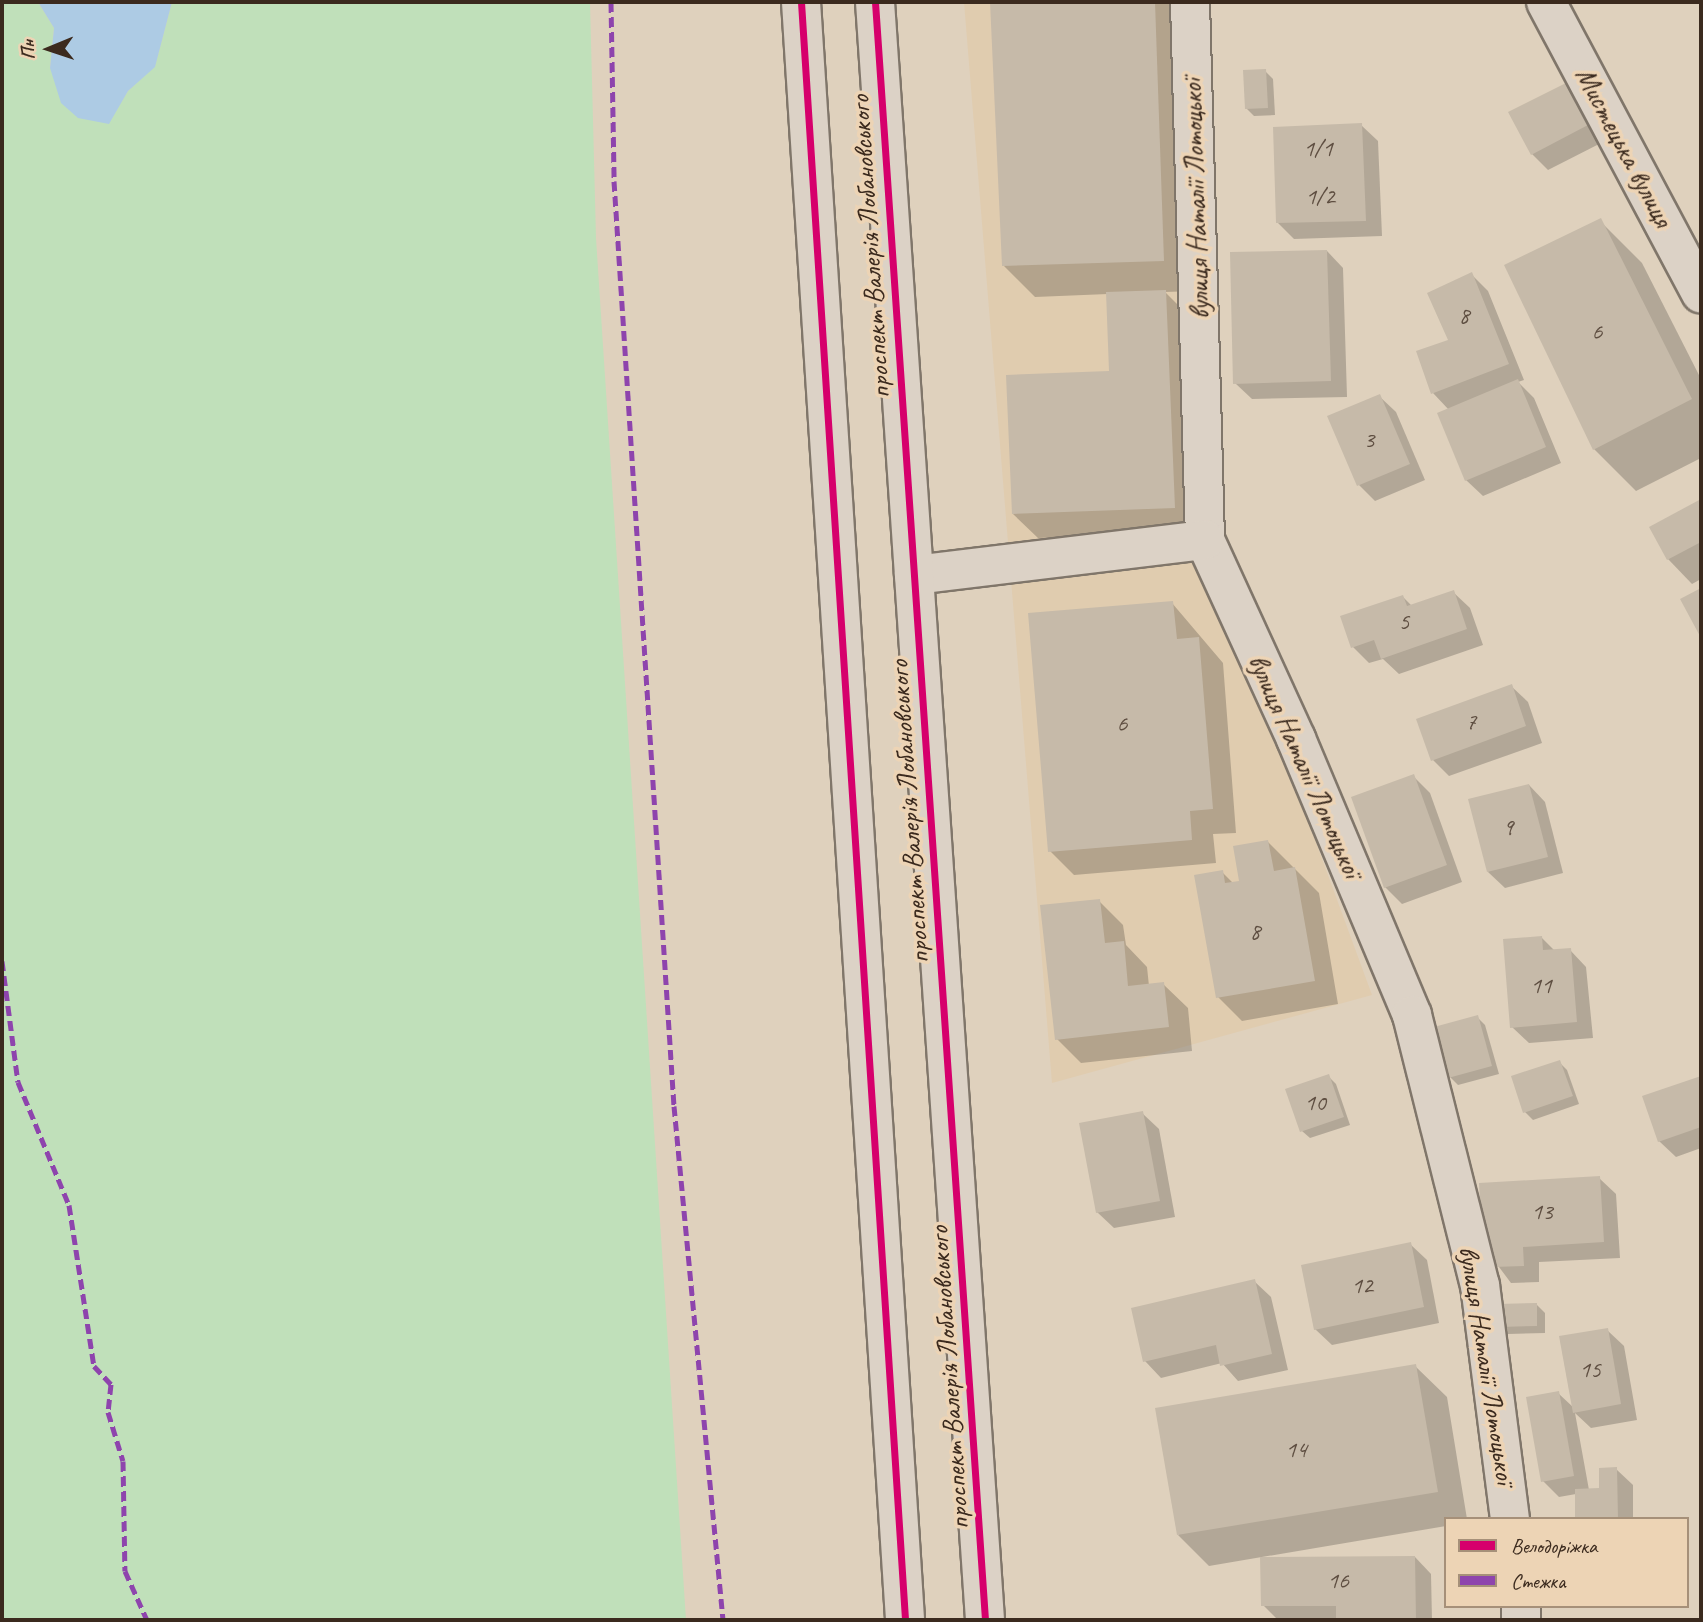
<!DOCTYPE html>
<meta charset="utf-8">
<style>
body{margin:0}
#map{position:relative;width:1703px;height:1622px;overflow:hidden;background:#dfd1bd;font-family:Caveat,sans-serif}
div>[style]{position:absolute}
[style*='--x']{left:calc(var(--x)*1px);top:calc(var(--y)*1px);width:calc(var(--w)*1px);rotate:calc(var(--a)*1deg)}
.built>*{inset:0;background:#e0ccaf}
.green>*{inset:0;background:#c0e0ba}
.water>*{inset:0;background:#adcbe4}
.shadow>*{inset:0;background:#0003}
.building>*{inset:0;background:#c6baa9}
.roads{filter:drop-shadow(2px 0 #80766a) drop-shadow(-2px 0 #80766a) drop-shadow(0 2px #80766a) drop-shadow(0 -2px #80766a)}
.street>*{height:38px;margin:-19px;padding:0 19px;transform-origin:19px;border-radius:19px;background:#dcd2c6}
.primary>*{height:38px;margin:-19px;padding:0 19px;transform-origin:19px;border-radius:19px;background:#dcd2c6}
.quiet>*{height:5px;margin-top:-2.5px;transform-origin:0;background:repeating-linear-gradient(90deg,#8e44ad 0 10px,transparent 0 15px)}
.cycleway>*{height:7px;margin:-3.5px;padding:0 3.5px;transform-origin:3.5px;border-radius:3.5px;background:#d6006c}
span{translate:-50% -50%;white-space:nowrap;text-align:center;line-height:1.15;-webkit-text-stroke:7px #edd4b5;paint-order:stroke}
.number-label{font-size:24px;color:#5e4e41}
.number-label span{-webkit-text-stroke-width:0}
.street-label{font-size:28px;color:#3b2a1e}
.frame{position:absolute;inset:0;border:4px solid #3b2a1e;pointer-events:none}
.legend{position:absolute;left:1444px;top:1517px;width:245px;height:91px;box-sizing:border-box;background:#edd4b5;border:2px solid #a69079;margin:0;padding:9px 12px;list-style:none;font-size:21px;color:#3b2a1e}
.legend li{display:flex;align-items:center;gap:14px;height:35px}
.legend b{width:35px;border:2px solid #a69079}
.north{position:absolute;left:14px;top:14px;width:70px;height:70px;-webkit-text-stroke:5px #edd4b5;paint-order:stroke;rotate:268deg;font-size:19px;font-weight:700;line-height:28px;text-align:center;color:#3b2a1e}
.north::after{content:'';display:block;margin:auto;width:24px;height:32px;background:#3b2a1e;clip-path:polygon(50% 0,100% 100%,50% 72%,0 100%)}
</style>
<div id="map">
<div class="built">
<i style="clip-path:polygon(964px 2px,1190px 2px,1205px 540px,1372px 995px,1052px 1083px)"></i>
</div>
<div class="green">
<i style="clip-path:polygon(2px 2px,38px 2px,54px 28px,50px 68px,108px 124px,128px 91px,155px 66px,172px 2px,590px 2px,596px 238px,686px 1620px,2px 1620px)"></i>
</div>
<div class="water">
<i style="clip-path:polygon(38px 2px,172px 2px,155px 67px,128px 91px,109px 124px,78px 118px,61px 103px,50px 68px,54px 28px)"></i>
</div>
<div class="shadow">
<i style="clip-path:polygon(992px 2px,1185px 2px,1195px 291px,1165px 292px,1189px 316px,1198px 531px,1038px 538px,1013px 514px,1111px 372px,1108px 294px,1035px 297px,1004px 266px)"></i>
<i style="clip-path:polygon(1265px 71px,1273px 79px,1275px 115px,1254px 116px,1246px 108px)"></i>
<i style="clip-path:polygon(1566px 85px,1582px 101px,1603px 142px,1548px 170px,1532px 154px)"></i>
<i style="clip-path:polygon(1361px 125px,1378px 141px,1382px 236px,1294px 239px,1278px 223px)"></i>
<i style="clip-path:polygon(1600px 221px,1642px 263px,1701px 379px,1701px 458px,1636px 491px,1594px 449px)"></i>
<i style="clip-path:polygon(1327px 251px,1343px 268px,1347px 397px,1252px 399px,1235px 383px)"></i>
<i style="clip-path:polygon(1471px 274px,1488px 291px,1524px 380px,1518px 382px,1534px 398px,1561px 463px,1483px 496px,1466px 480px,1449px 410px,1433px 393px,1419px 352px,1451px 341px)"></i>
<i style="clip-path:polygon(1379px 396px,1396px 412px,1425px 480px,1375px 501px,1359px 485px)"></i>
<i style="clip-path:polygon(1701px 501px,1701px 579px,1692px 584px,1668px 559px,1651px 527px)"></i>
<i style="clip-path:polygon(1453px 592px,1470px 608px,1483px 645px,1399px 674px,1383px 659px,1369px 663px,1353px 647px,1403px 597px,1412px 606px)"></i>
<i style="clip-path:polygon(1172px 603px,1223px 663px,1236px 833px,1213px 834px,1216px 863px,1074px 875px,1050px 851px)"></i>
<i style="clip-path:polygon(1511px 686px,1528px 702px,1542px 743px,1449px 776px,1433px 760px)"></i>
<i style="clip-path:polygon(1413px 776px,1430px 793px,1462px 882px,1402px 904px,1385px 887px)"></i>
<i style="clip-path:polygon(1529px 785px,1545px 802px,1563px 873px,1505px 888px,1488px 872px)"></i>
<i style="clip-path:polygon(1268px 842px,1319px 893px,1338px 1004px,1242px 1021px,1218px 997px,1222px 872px,1234px 884px,1241px 883px)"></i>
<i style="clip-path:polygon(1099px 901px,1123px 925px,1126px 945px,1147px 967px,1149px 986px,1163px 984px,1188px 1008px,1192px 1051px,1081px 1063px,1057px 1039px)"></i>
<i style="clip-path:polygon(1541px 937px,1555px 951px,1570px 950px,1586px 967px,1593px 1038px,1529px 1043px,1512px 1027px)"></i>
<i style="clip-path:polygon(1477px 1017px,1485px 1025px,1499px 1074px,1458px 1085px,1450px 1077px)"></i>
<i style="clip-path:polygon(1559px 1062px,1567px 1070px,1579px 1104px,1533px 1120px,1525px 1112px)"></i>
<i style="clip-path:polygon(1328px 1076px,1336px 1084px,1350px 1125px,1310px 1138px,1302px 1131px)"></i>
<i style="clip-path:polygon(1701px 1078px,1701px 1148px,1676px 1157px,1659px 1141px,1644px 1097px)"></i>
<i style="clip-path:polygon(1142px 1113px,1159px 1129px,1175px 1217px,1114px 1228px,1097px 1212px)"></i>
<i style="clip-path:polygon(1599px 1178px,1616px 1194px,1620px 1258px,1539px 1262px,1539px 1282px,1511px 1283px,1484px 1247px)"></i>
<i style="clip-path:polygon(1410px 1244px,1427px 1260px,1439px 1323px,1332px 1345px,1315px 1329px)"></i>
<i style="clip-path:polygon(1254px 1281px,1271px 1297px,1288px 1370px,1238px 1381px,1222px 1363px,1161px 1378px,1145px 1361px)"></i>
<i style="clip-path:polygon(1537px 1305px,1545px 1313px,1545px 1333px,1508px 1334px,1500px 1326px)"></i>
<i style="clip-path:polygon(1607px 1330px,1624px 1346px,1637px 1420px,1591px 1428px,1575px 1413px,1589px 1490px,1600px 1490px,1616px 1469px,1633px 1485px,1633px 1519px,1577px 1519px,1576px 1494px,1559px 1497px,1543px 1481px,1558px 1393px,1574px 1408px)"></i>
<i style="clip-path:polygon(1415px 1366px,1447px 1397px,1467px 1519px,1446px 1519px,1446px 1526px,1209px 1566px,1178px 1535px)"></i>
<i style="clip-path:polygon(1415px 1557px,1431px 1574px,1432px 1620px,1278px 1620px,1263px 1605px)"></i>
</div>
<div class="building">
<i style="clip-path:polygon(990px 2px,1155px 2px,1164px 261px,1002px 266px)"></i>
<i style="clip-path:polygon(1266px 69px,1268px 108px,1245px 109px,1243px 70px)"></i>
<i style="clip-path:polygon(1566px 83px,1588px 125px,1531px 155px,1508px 112px)"></i>
<i style="clip-path:polygon(1362px 123px,1366px 221px,1276px 223px,1273px 127px)"></i>
<i style="clip-path:polygon(1601px 218px,1692px 399px,1593px 450px,1504px 265px)"></i>
<i style="clip-path:polygon(1327px 250px,1331px 381px,1233px 384px,1230px 252px)"></i>
<i style="clip-path:polygon(1472px 272px,1509px 364px,1431px 394px,1416px 351px,1448px 340px,1427px 293px)"></i>
<i style="clip-path:polygon(1166px 290px,1175px 508px,1012px 514px,1006px 375px,1109px 371px,1106px 292px)"></i>
<i style="clip-path:polygon(1518px 379px,1546px 447px,1465px 481px,1437px 413px)"></i>
<i style="clip-path:polygon(1380px 394px,1410px 464px,1357px 486px,1327px 416px)"></i>
<i style="clip-path:polygon(1701px 499px,1701px 542px,1667px 560px,1649px 527px)"></i>
<i style="clip-path:polygon(1701px 588px,1701px 638px,1680px 599px)"></i>
<i style="clip-path:polygon(1454px 590px,1467px 629px,1381px 659px,1374px 640px,1351px 648px,1340px 616px,1403px 595px,1407px 606px)"></i>
<i style="clip-path:polygon(1173px 601px,1177px 639px,1199px 637px,1213px 809px,1190px 811px,1192px 840px,1048px 852px,1028px 613px)"></i>
<i style="clip-path:polygon(1512px 684px,1526px 726px,1431px 761px,1416px 719px)"></i>
<i style="clip-path:polygon(1414px 774px,1447px 865px,1384px 888px,1351px 797px)"></i>
<i style="clip-path:polygon(1529px 784px,1548px 857px,1487px 872px,1468px 799px)"></i>
<i style="clip-path:polygon(1268px 840px,1274px 871px,1295px 867px,1315px 981px,1216px 998px,1194px 875px,1223px 870px,1225px 883px,1239px 881px,1233px 846px)"></i>
<i style="clip-path:polygon(1100px 899px,1105px 943px,1124px 941px,1128px 986px,1164px 982px,1169px 1027px,1055px 1040px,1040px 905px)"></i>
<i style="clip-path:polygon(1542px 936px,1543px 950px,1571px 948px,1577px 1022px,1510px 1028px,1503px 939px)"></i>
<i style="clip-path:polygon(1478px 1015px,1492px 1066px,1448px 1078px,1434px 1027px)"></i>
<i style="clip-path:polygon(1560px 1060px,1573px 1096px,1523px 1113px,1511px 1076px)"></i>
<i style="clip-path:polygon(1329px 1074px,1344px 1117px,1300px 1132px,1285px 1089px)"></i>
<i style="clip-path:polygon(1701px 1076px,1701px 1127px,1658px 1142px,1642px 1096px)"></i>
<i style="clip-path:polygon(1143px 1111px,1160px 1201px,1096px 1213px,1079px 1123px)"></i>
<i style="clip-path:polygon(1600px 1176px,1604px 1242px,1523px 1247px,1524px 1266px,1493px 1267px,1492px 1248px,1482px 1248px,1479px 1183px)"></i>
<i style="clip-path:polygon(1411px 1242px,1424px 1307px,1314px 1330px,1301px 1265px)"></i>
<i style="clip-path:polygon(1255px 1279px,1272px 1354px,1220px 1366px,1216px 1345px,1143px 1362px,1131px 1308px)"></i>
<i style="clip-path:polygon(1537px 1303px,1537px 1326px,1499px 1327px,1498px 1304px)"></i>
<i style="clip-path:polygon(1608px 1328px,1621px 1404px,1573px 1413px,1559px 1336px)"></i>
<i style="clip-path:polygon(1416px 1364px,1438px 1492px,1177px 1535px,1155px 1408px)"></i>
<i style="clip-path:polygon(1559px 1391px,1574px 1476px,1541px 1482px,1526px 1397px)"></i>
<i style="clip-path:polygon(1617px 1467px,1618px 1519px,1575px 1519px,1575px 1489px,1599px 1488px,1599px 1468px)"></i>
<i style="clip-path:polygon(1415px 1556px,1416px 1620px,1336px 1620px,1336px 1606px,1261px 1606px,1260px 1557px)"></i>
</div>
<div class="roads">
<div class="street">
<i style="--x:1190;--y:2;--w:538;--a:88.4"></i>
<i style="--x:1205;--y:540;--w:219;--a:65.4"></i>
<i style="--x:1296;--y:739;--w:299;--a:67.2"></i>
<i style="--x:1412;--y:1015;--w:278;--a:75.9"></i>
<i style="--x:1480;--y:1285;--w:236;--a:82.7"></i>
<i style="--x:1546;--y:2;--w:330;--a:62"></i>
<i style="--x:914;--y:575;--w:293;--a:-6.9"></i>
<i style="--x:1521;--y:1606;--w:14;--a:90"></i>
</div>
<div class="primary">
<i style="--x:801;--y:2;--w:1621;--a:86.32"></i>
<i style="--x:875;--y:2;--w:1622;--a:86.11"></i>
</div>
</div>
<div class="quiet">
<i style="--x:611;--y:2;--w:179;--a:89"></i>
<i style="--x:614;--y:181;--w:927;--a:86.29"></i>
<i style="--x:674;--y:1106;--w:516;--a:84.55"></i>
<i style="--x:2;--y:961;--w:122;--a:82.5"></i>
<i style="--x:18;--y:1082;--w:133;--a:67.5"></i>
<i style="--x:69;--y:1205;--w:163;--a:81.2"></i>
<i style="--x:94;--y:1366;--w:25;--a:47"></i>
<i style="--x:111;--y:1384;--w:28;--a:96"></i>
<i style="--x:108;--y:1412;--w:51;--a:73"></i>
<i style="--x:123;--y:1461;--w:110;--a:89"></i>
<i style="--x:125;--y:1571;--w:54;--a:65.8"></i>
</div>
<div class="cycleway">
<i style="--x:801;--y:2;--w:1621;--a:86.32"></i>
<i style="--x:875;--y:2;--w:1622;--a:86.11"></i>
</div>
<div class="number-label">
<span style="left:1318px;top:149px">1/1</span>
<span style="left:1320px;top:197px">1/2</span>
<span style="left:1464px;top:316px">8</span>
<span style="left:1597px;top:332px">6</span>
<span style="left:1369px;top:440px">3</span>
<span style="left:1404px;top:622px">5</span>
<span style="left:1471px;top:722px">7</span>
<span style="left:1122px;top:724px">6</span>
<span style="left:1508px;top:828px">9</span>
<span style="left:1255px;top:932px">8</span>
<span style="left:1541px;top:986px">11</span>
<span style="left:1315px;top:1103px">10</span>
<span style="left:1542px;top:1212px">13</span>
<span style="left:1362px;top:1286px">12</span>
<span style="left:1590px;top:1370px">15</span>
<span style="left:1296px;top:1450px">14</span>
<span style="left:1338px;top:1581px">16</span>
</div>
<div class="street-label">
<span style="left:1624px;top:147px;rotate:62deg">Мистецька вулиця</span>
<span style="left:1196px;top:199px;rotate:-92deg">вулиця Наталії Лотоцької</span>
<span style="left:870px;top:247px;rotate:-94deg">проспект Валерія Лобановського</span>
<span style="left:1305px;top:766px;rotate:66deg">вулиця Наталії Лотоцької</span>
<span style="left:909px;top:812px;rotate:-94deg">проспект Валерія Лобановського</span>
<span style="left:1487px;top:1365px;rotate:81deg">вулиця Наталії Лотоцької</span>
<span style="left:949px;top:1378px;rotate:-94deg">проспект Валерія Лобановського</span>
</div>
<div class="frame"></div>
<ul class="legend">
<li><b style="height:9px;background:#d6006c"></b>Велодоріжка</li>
<li><b style="height:9px;background:#8e44ad"></b>Стежка</li>
</ul>
<div class="north">Пн</div>
</div>
